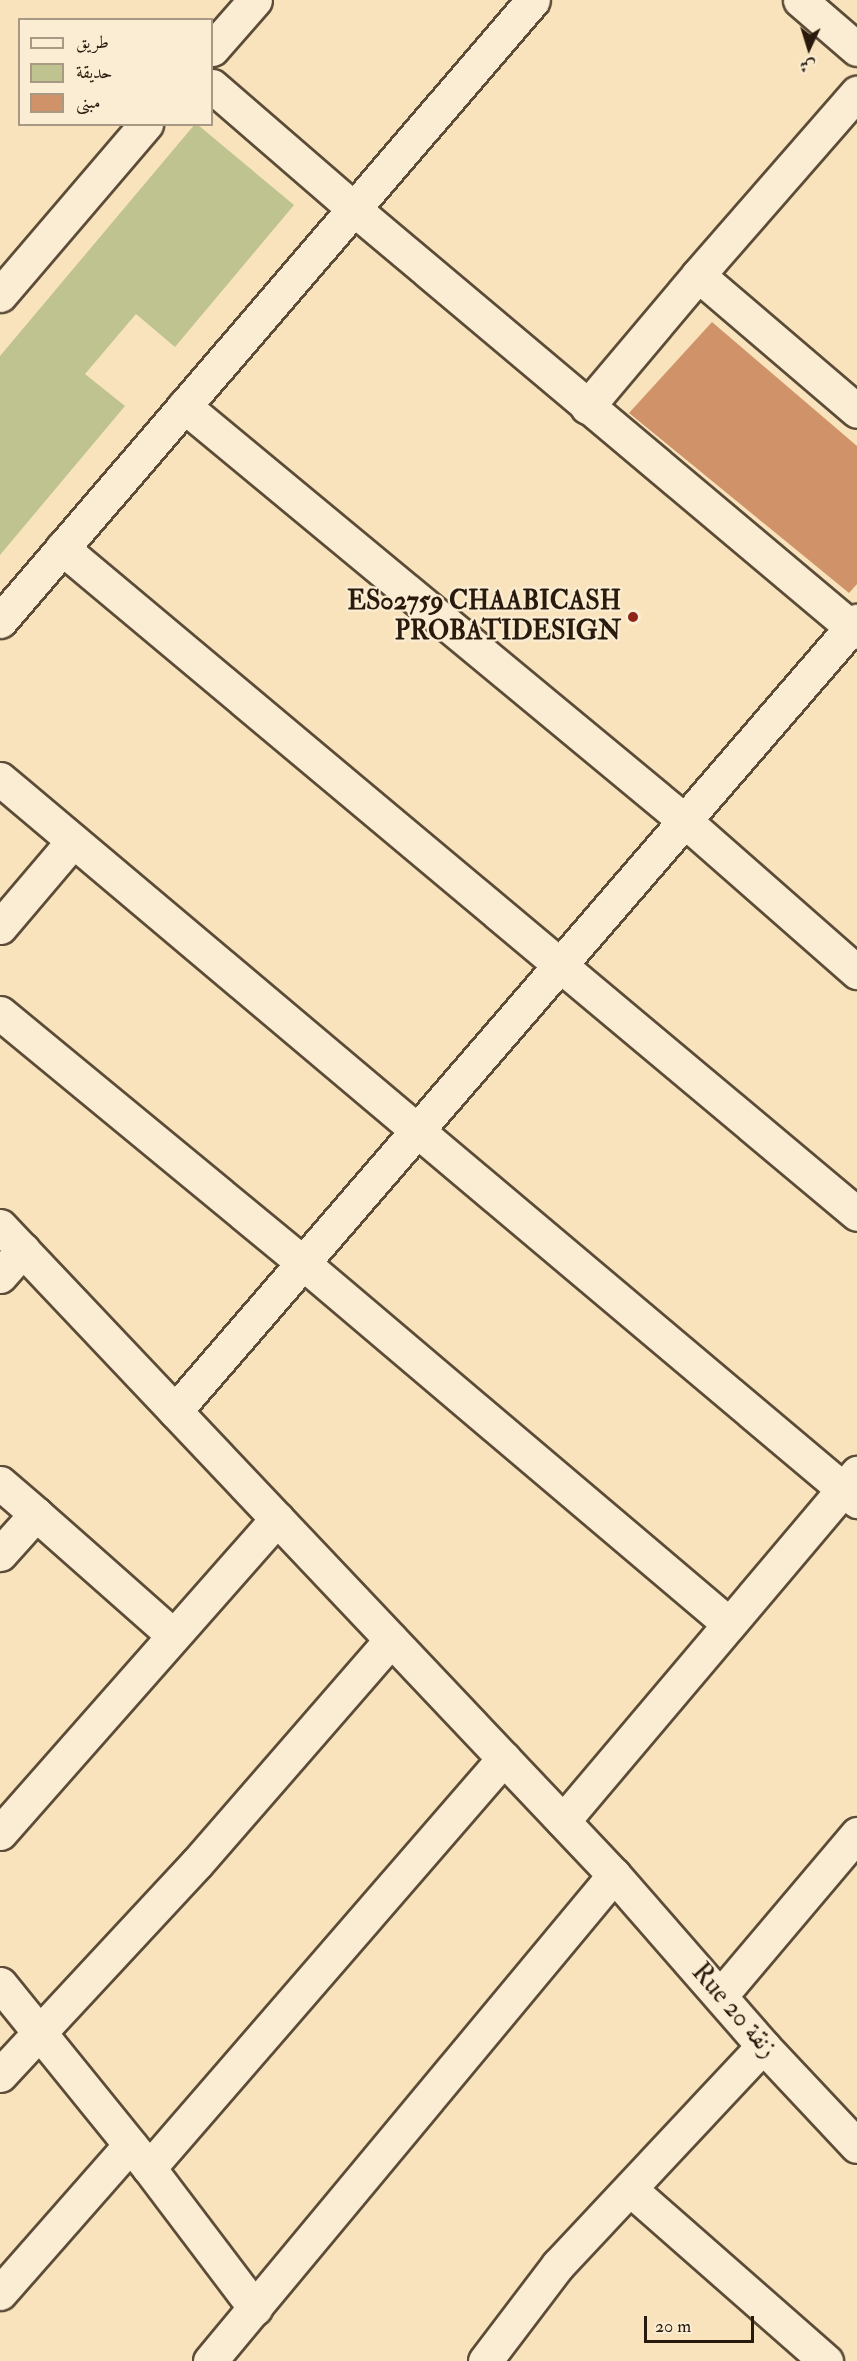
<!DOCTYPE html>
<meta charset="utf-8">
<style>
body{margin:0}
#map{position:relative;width:857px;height:2361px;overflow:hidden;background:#f9e3bc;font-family:"IM FELL Double Pica",Amiri,serif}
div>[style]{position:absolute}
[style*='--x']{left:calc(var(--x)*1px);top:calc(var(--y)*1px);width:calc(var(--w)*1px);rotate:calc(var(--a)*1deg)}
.green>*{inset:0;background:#bfc38f}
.building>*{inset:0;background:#d09269}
.roads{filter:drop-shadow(2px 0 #5c4c38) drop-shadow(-2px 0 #5c4c38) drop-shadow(0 2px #5c4c38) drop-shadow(0 -2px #5c4c38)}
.minor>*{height:33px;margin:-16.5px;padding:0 16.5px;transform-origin:16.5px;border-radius:16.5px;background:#fbedd3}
.dots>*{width:16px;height:16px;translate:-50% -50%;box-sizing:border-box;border:3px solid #fbedd3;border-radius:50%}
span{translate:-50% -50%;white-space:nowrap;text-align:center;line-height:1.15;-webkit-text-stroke:4.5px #fbedd3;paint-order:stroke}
.poi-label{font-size:26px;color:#281a0c;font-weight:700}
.right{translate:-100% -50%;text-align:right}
.street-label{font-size:26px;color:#281a0c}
.legend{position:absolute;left:18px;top:18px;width:195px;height:108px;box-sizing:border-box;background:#fbedd3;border:2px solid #a79983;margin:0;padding:8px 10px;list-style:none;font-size:18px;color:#281a0c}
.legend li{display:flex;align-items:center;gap:12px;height:30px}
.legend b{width:30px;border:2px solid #a79983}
.north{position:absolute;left:779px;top:18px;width:60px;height:60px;-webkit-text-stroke:4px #fbedd3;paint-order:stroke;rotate:184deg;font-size:16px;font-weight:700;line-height:24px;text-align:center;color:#281a0c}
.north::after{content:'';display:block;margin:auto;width:21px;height:27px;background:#281a0c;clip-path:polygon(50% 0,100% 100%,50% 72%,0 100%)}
.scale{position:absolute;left:644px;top:2316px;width:110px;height:27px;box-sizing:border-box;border:3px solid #281a0c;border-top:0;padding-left:8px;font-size:18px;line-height:21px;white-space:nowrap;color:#281a0c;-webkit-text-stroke:4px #fbedd3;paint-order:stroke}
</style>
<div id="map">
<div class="green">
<i style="clip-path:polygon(195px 124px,198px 125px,294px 205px,175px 347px,136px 314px,85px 374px,125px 406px,0 555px,0 356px)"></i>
</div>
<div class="building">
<i style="clip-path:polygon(712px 322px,857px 446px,857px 584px,849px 593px,629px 413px)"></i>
</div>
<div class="roads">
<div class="minor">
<i style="--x:800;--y:0;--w:75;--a:40.7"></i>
<i style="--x:212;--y:49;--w:65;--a:-48.7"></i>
<i style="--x:212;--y:86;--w:188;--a:40.9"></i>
<i style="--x:354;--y:209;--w:657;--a:40.06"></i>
<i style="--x:698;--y:275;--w:209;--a:40.5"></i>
<i style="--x:0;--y:295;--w:225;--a:-49.5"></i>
<i style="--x:184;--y:406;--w:651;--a:39.64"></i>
<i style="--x:685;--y:821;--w:229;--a:41.3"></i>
<i style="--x:587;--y:407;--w:172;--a:-49.9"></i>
<i style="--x:698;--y:275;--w:242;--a:-48.9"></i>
<i style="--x:62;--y:548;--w:1037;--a:39.95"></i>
<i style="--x:0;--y:621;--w:818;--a:-49.36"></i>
<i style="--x:0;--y:779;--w:1121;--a:40.11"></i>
<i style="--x:0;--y:927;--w:113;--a:-49.7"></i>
<i style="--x:0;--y:1013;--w:393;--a:39.5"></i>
<i style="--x:303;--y:1263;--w:558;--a:40.28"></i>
<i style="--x:0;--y:1226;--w:893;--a:46.59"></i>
<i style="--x:614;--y:1875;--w:227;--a:48.9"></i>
<i style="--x:763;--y:2046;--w:137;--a:46.8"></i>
<i style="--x:0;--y:1276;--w:35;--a:-49"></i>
<i style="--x:175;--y:1411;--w:1044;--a:-49.2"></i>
<i style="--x:0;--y:1483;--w:48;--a:40.7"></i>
<i style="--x:36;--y:1514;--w:54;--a:132"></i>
<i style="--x:36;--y:1514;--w:183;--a:41.5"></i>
<i style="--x:563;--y:1821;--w:456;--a:-49.8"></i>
<i style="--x:0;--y:1833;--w:419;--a:-48.6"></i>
<i style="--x:0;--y:1984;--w:237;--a:51"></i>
<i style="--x:149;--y:2168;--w:176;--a:52.9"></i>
<i style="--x:721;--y:1995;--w:211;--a:-49.8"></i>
<i style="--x:0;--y:2075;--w:289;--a:-47.1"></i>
<i style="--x:197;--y:1863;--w:296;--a:-49"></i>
<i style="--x:149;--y:2168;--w:542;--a:-49.11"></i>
<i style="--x:630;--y:2189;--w:261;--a:41.3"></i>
<i style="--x:0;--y:2293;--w:197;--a:-48.7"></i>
<i style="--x:210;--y:2361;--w:632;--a:-50.26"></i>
<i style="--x:485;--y:2361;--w:121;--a:-52.8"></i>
<i style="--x:558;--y:2265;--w:300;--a:-46.9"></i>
</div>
</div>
<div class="dots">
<i style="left:633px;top:617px;background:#8f2418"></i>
</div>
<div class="poi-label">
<span class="right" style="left:621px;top:617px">ES02759 CHAABICASH<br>PROBATIDESIGN</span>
</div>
<div class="street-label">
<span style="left:734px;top:2011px;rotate:49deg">Rue 20 زنقة</span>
</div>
<ul class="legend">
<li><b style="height:8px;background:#fbedd3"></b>طريق</li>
<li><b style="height:16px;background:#bfc38f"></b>حديقة</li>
<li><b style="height:16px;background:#d09269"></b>مبنى</li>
</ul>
<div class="north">ش</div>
<div class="scale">20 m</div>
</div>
